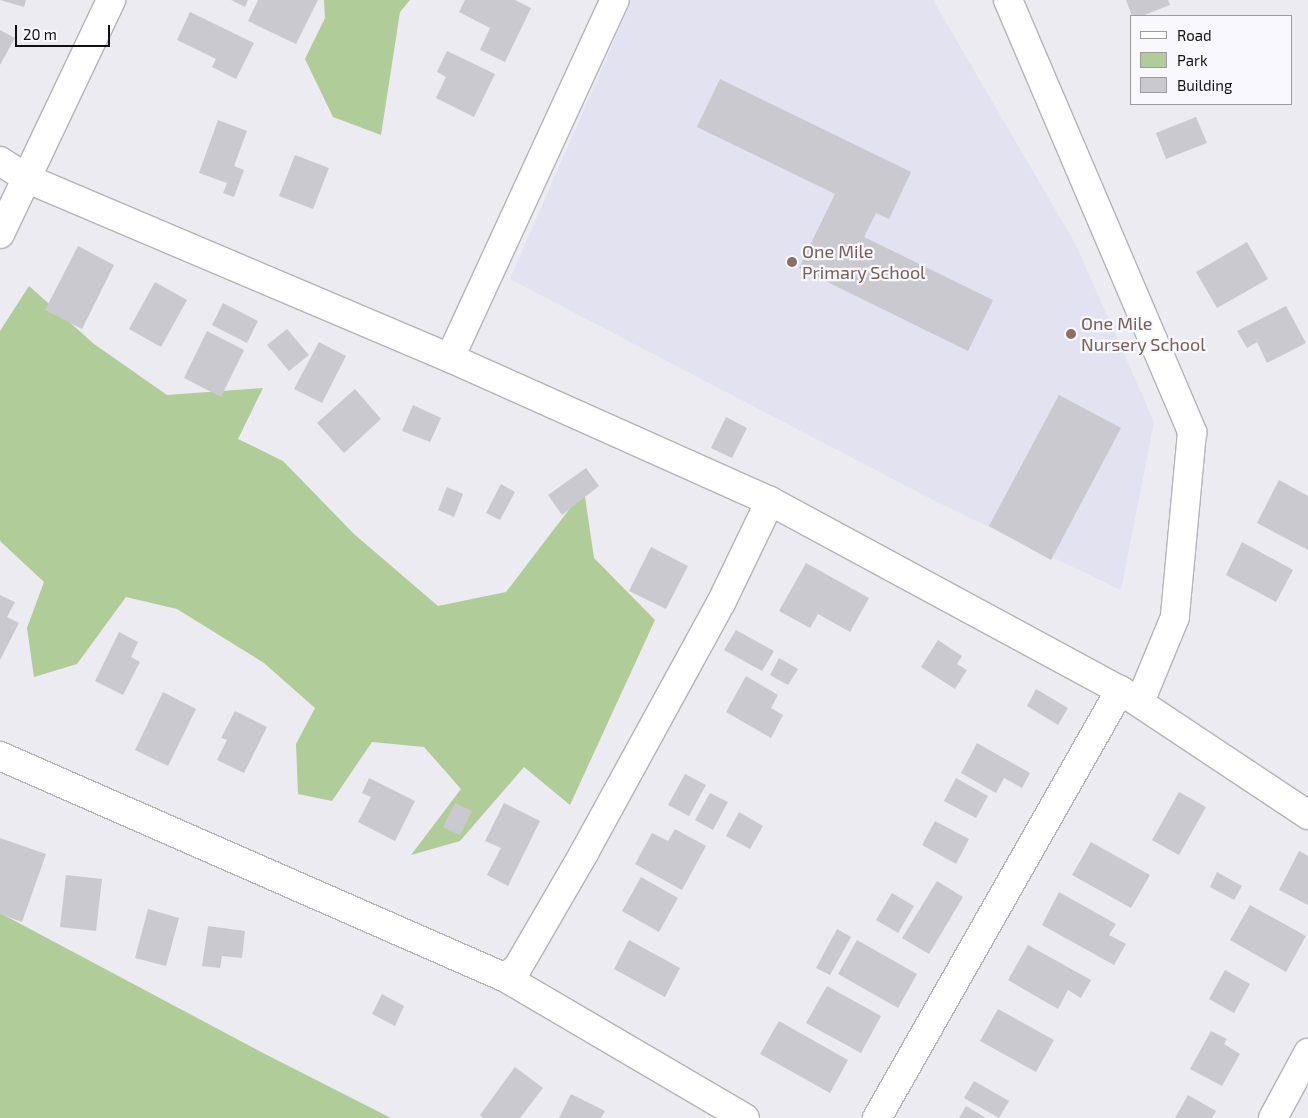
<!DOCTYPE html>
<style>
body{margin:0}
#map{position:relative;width:1308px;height:1118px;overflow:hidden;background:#ebebf1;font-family:"Exo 2",sans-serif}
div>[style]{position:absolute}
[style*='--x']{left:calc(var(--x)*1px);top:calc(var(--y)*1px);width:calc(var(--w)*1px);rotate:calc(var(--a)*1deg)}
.built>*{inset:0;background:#e2e2f0}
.green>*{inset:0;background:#b0cc99}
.building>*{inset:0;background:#c9c9cf}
.roads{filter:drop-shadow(1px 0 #b3b3b9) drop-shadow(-1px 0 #b3b3b9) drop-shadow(0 1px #b3b3b9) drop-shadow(0 -1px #b3b3b9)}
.minor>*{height:28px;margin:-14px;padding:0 14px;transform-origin:14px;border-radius:14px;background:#fff}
.dots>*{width:14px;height:14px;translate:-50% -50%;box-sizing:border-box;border:2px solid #f8f8fe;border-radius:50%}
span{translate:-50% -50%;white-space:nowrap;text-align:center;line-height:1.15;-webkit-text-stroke:4.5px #f8f8fe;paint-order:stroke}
.education-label{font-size:18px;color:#785e54}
.left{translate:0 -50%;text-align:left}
.legend{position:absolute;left:1130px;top:15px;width:162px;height:90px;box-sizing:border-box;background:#f8f8fe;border:1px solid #9c9ca0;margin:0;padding:6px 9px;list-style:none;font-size:15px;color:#111113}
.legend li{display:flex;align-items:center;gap:10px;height:25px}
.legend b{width:25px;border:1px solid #9c9ca0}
.scale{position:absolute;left:15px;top:25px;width:95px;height:22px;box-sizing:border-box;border:2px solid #111113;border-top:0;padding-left:6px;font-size:15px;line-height:18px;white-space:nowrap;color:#111113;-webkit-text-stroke:4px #f8f8fe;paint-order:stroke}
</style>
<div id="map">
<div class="built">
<i style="clip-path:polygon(632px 0,933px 0,1076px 245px,1154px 422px,1121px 590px,935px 501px,510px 279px)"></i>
</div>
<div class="green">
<i style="clip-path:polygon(324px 0,410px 0,400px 12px,381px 135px,333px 117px,305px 59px,325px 18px)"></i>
<i style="clip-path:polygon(29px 286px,94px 344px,167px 395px,263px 388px,238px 439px,283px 461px,354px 534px,438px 606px,506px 592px,584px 490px,594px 558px,655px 620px,570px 805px,524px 767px,460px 841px,411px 855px,461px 789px,424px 747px,372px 742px,332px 801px,298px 794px,296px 744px,315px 708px,264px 663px,177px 609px,126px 597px,77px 664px,34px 677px,27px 628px,44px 582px,0 541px,0 331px)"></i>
<i style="clip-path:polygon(0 913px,263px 1053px,391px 1118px,0 1118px)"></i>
</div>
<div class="building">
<i style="clip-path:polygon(0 0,26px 0,24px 7px)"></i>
<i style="clip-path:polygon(231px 0,248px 0,245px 7px)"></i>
<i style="clip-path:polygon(258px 0,318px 0,296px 44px,248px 21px)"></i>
<i style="clip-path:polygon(465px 0,515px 0,531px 8px,505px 62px,480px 50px,490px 28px,459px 12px)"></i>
<i style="clip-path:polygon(1126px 0,1168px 0,1170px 5px,1142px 16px,1132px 16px)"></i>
<i style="clip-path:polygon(190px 12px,254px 43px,236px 79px,212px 67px,216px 59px,177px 40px)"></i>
<i style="clip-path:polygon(0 30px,15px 38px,0 65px)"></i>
<i style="clip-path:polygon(447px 51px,495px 74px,474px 117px,436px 98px,446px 77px,437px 72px)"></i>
<i style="clip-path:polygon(720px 79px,911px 172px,889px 219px,876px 213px,864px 237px,993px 300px,968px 351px,799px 268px,835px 194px,697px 127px)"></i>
<i style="clip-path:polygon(1196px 117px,1207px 143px,1166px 159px,1156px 133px)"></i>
<i style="clip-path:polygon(218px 120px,247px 131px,234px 166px,244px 170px,234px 197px,223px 193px,227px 183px,199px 173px)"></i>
<i style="clip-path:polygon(295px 155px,329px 168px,313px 209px,279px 196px)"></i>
<i style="clip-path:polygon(1247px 242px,1268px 279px,1217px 308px,1196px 272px)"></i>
<i style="clip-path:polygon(78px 246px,114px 265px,82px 329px,45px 310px)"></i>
<i style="clip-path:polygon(155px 282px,187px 300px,161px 347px,129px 329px)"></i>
<i style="clip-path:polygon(223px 303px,258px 321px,247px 343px,212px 325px)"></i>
<i style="clip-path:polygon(1286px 306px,1306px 343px,1267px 363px,1257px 342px,1247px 348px,1237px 331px)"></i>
<i style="clip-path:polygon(287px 329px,309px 355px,289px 371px,267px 345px)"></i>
<i style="clip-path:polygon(207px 331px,244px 350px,221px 397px,184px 378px)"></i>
<i style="clip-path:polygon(319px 342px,346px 356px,322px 403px,294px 389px)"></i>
<i style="clip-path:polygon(355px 389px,381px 419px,344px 453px,317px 423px)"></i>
<i style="clip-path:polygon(1059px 395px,1121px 428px,1051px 560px,989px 526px)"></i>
<i style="clip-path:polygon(413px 405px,441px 418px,430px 442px,402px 431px)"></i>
<i style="clip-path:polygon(726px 417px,747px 428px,732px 458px,711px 448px)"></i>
<i style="clip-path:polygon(586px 468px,599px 486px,562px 515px,548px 495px)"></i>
<i style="clip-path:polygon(1279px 480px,1308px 496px,1308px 550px,1257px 523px)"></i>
<i style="clip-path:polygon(501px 484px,515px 492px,500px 520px,486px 513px)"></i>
<i style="clip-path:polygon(447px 487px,463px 494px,454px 517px,438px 510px)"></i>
<i style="clip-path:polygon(1242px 542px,1293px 570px,1276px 602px,1226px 575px)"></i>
<i style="clip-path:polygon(651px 547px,688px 566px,666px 609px,629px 591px)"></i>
<i style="clip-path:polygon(806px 563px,869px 598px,850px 632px,818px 614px,810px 628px,779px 611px)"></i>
<i style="clip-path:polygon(0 595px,15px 602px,7px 617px,19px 623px,0 660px)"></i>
<i style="clip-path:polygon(736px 630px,774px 651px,762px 671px,724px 650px)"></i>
<i style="clip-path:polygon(119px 632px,138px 642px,131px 657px,140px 662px,123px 695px,95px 681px)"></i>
<i style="clip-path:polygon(938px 640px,962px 656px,957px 664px,967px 670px,955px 689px,921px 667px)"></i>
<i style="clip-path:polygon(779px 658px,798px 669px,788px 685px,770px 675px)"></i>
<i style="clip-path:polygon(746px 676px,778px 695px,771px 708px,783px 715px,771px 738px,726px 712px)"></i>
<i style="clip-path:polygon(1036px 689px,1068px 708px,1058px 725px,1027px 706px)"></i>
<i style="clip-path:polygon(163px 692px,196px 709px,168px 766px,135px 750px)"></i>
<i style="clip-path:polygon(235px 711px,267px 727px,244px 773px,217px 760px,227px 740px,221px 738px)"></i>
<i style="clip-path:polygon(977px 743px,1030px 773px,1022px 788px,1004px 778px,996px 793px,961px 773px)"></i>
<i style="clip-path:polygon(685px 774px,706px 785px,689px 816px,668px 805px)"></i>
<i style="clip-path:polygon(369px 778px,415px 801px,395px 841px,358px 822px,371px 797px,362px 793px)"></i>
<i style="clip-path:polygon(956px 778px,988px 796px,976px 818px,944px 801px)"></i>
<i style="clip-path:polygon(1179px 792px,1206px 807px,1179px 855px,1152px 840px)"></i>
<i style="clip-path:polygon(710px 793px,728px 802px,713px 830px,695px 820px)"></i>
<i style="clip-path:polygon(455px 803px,472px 811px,460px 835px,443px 827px)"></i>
<i style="clip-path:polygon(504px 803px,540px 821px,508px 886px,487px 875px,501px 848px,485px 841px)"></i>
<i style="clip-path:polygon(739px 812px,763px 826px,750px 849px,726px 836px)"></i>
<i style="clip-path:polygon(935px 821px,969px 839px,956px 864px,922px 845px)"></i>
<i style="clip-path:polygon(675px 829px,706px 846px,682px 890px,635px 864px,652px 833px,668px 841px)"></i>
<i style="clip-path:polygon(0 838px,46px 854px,22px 922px,0 914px)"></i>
<i style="clip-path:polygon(1091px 842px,1150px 875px,1131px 908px,1072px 875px)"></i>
<i style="clip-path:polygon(1299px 851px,1308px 856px,1308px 905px,1279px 890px)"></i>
<i style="clip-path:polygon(1217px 872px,1242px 886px,1234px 900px,1210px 887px)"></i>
<i style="clip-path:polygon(66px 875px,102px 879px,96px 931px,60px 927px)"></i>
<i style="clip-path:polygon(641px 877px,678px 898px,659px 932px,622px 911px)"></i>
<i style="clip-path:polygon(937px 881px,963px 897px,929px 954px,902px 938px)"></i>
<i style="clip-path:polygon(1059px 892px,1116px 924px,1109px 935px,1126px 944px,1114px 965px,1042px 925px)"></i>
<i style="clip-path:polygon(892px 893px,914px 906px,898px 933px,876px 920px)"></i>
<i style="clip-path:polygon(1250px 905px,1306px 936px,1286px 972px,1230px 940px)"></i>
<i style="clip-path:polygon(148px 909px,179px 918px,166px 966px,135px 958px)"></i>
<i style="clip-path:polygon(208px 926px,245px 931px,242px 958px,222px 956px,220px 968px,202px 966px)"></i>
<i style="clip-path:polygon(837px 929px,851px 937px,830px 975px,816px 968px)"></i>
<i style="clip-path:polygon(629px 940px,680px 968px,665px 997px,614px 969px)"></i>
<i style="clip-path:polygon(857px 940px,917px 974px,898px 1008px,838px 974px)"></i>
<i style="clip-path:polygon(1028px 945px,1091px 980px,1081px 998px,1068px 990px,1058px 1009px,1008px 980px)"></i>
<i style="clip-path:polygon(1225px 970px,1250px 984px,1234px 1013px,1209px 999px)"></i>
<i style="clip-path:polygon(827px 986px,881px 1016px,861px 1053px,806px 1023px)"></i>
<i style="clip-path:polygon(382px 994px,404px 1006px,395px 1026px,372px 1014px)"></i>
<i style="clip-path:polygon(998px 1009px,1054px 1040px,1036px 1072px,980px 1041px)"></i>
<i style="clip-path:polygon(779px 1021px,848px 1060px,830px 1093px,760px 1054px)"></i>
<i style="clip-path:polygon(1211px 1031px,1227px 1039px,1224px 1044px,1240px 1054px,1222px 1086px,1190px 1069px)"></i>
<i style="clip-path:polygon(515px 1067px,543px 1088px,520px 1118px,483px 1118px,480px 1115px)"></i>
<i style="clip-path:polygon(974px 1081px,1009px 1101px,999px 1118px,964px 1098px)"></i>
<i style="clip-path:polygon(571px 1094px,605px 1111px,601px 1118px,559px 1118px)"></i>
<i style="clip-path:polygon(1188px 1095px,1216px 1111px,1212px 1118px,1175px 1118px)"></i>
<i style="clip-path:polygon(966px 1106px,986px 1118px,959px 1118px)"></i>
</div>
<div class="roads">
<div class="minor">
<i style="--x:1008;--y:0;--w:470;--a:66.9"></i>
<i style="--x:1192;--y:432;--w:186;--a:95.3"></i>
<i style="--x:1175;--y:617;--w:92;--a:112.4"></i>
<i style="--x:0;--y:161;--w:33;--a:33"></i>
<i style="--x:28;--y:179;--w:458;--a:23"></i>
<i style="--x:450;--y:358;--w:350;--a:24.1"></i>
<i style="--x:770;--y:501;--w:398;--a:28.4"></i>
<i style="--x:1120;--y:690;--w:226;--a:33.6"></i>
<i style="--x:0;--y:234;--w:259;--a:-64.6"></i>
<i style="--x:450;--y:358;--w:394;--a:-65.3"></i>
<i style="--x:0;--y:756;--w:553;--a:23.69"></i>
<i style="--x:506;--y:978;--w:277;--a:30.4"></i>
<i style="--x:506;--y:978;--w:16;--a:-43"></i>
<i style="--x:518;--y:967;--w:132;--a:-59.9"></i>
<i style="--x:584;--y:853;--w:285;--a:-61.3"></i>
<i style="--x:721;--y:603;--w:113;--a:-64.3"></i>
<i style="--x:877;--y:1118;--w:492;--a:-60.4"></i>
<i style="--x:1273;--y:1118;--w:74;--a:-61.7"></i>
</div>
</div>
<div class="dots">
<i style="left:792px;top:262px;background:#8d6e63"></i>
<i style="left:1071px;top:334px;background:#8d6e63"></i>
</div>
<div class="education-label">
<span class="left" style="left:802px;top:262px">One Mile<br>Primary School</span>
<span class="left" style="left:1081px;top:334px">One Mile<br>Nursery School</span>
</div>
<ul class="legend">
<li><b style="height:6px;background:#fff"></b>Road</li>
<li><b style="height:14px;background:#b0cc99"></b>Park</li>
<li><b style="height:14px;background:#c9c9cf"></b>Building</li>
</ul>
<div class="scale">20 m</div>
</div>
